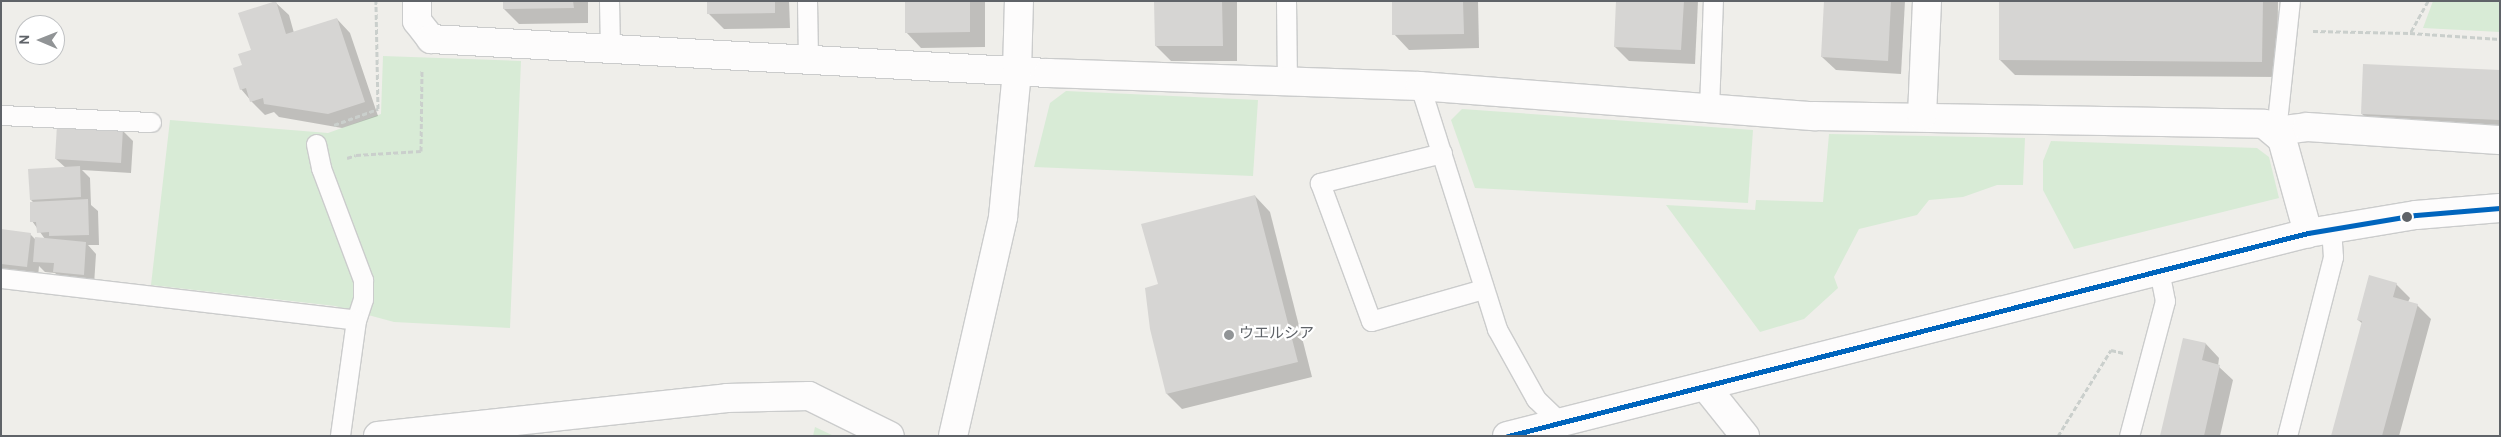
<!DOCTYPE html>
<meta charset="utf-8">
<style>
body{margin:0}
#map{position:relative;width:2501px;height:437px;overflow:hidden;background:#efeeea;font-family:Overpass,"Noto Sans JP",sans-serif}
div>[style]{position:absolute}
[style*='--x']{left:calc(var(--x)*1px);top:calc(var(--y)*1px);width:calc(var(--w)*1px);rotate:calc(var(--a)*1deg)}
.green>*{inset:0;background:#d8ebd6}
.shadow>*{inset:0;background:#0003}
.building>*{inset:0;background:#d6d5d3}
.path>*{height:3px;margin-top:-1.5px;transform-origin:0;background:repeating-linear-gradient(90deg,#cacfcc 0 5px,transparent 0 7.5px)}
.roads{filter:drop-shadow(1px 0 #cbcccc) drop-shadow(-1px 0 #cbcccc) drop-shadow(0 1px #cbcccc) drop-shadow(0 -1px #cbcccc)}
.lane>*{height:19px;margin:-9.5px;padding:0 9.5px;transform-origin:9.5px;border-radius:9.5px;background:#fdfcfc}
.street>*{height:28px;margin:-14px;padding:0 14px;transform-origin:14px;border-radius:14px;background:#fdfcfc}
.secondary>*{height:28px;margin:-14px;padding:0 14px;transform-origin:14px;border-radius:14px;background:#fdfcfc}
.bus-1>*{height:5px;margin:-2.5px;padding:0 2.5px;transform-origin:2.5px;border-radius:2.5px;background:#0065bd}
.dots>*{width:14px;height:14px;translate:-50% -50%;box-sizing:border-box;border:2px solid #fff;border-radius:50%}
span{translate:-50% -50%;white-space:nowrap;text-align:center;line-height:1.15;-webkit-text-stroke:4.5px #fff;paint-order:stroke}
.poi-label{font-size:15px;color:#5f6368}
.left{translate:0 -50%;text-align:left}
.frame{position:absolute;inset:0;border:2px solid #5f6368;pointer-events:none}
.north{position:absolute;left:15px;top:15px;width:50px;height:50px;box-sizing:border-box;background:#fff;border:1px solid #bfc1c3;border-radius:50%;rotate:271deg;font-size:14px;font-weight:700;line-height:20px;text-align:center;color:#5f6368}
.north::after{content:'';display:block;margin:auto;width:18px;height:22px;background:#919496;clip-path:polygon(50% 0,100% 100%,50% 72%,0 100%)}
</style>
<div id="map">
<div class="green">
<i style="clip-path:polygon(2433px 1px,2500px 1px,2500px 32px,2423px 28px)"></i>
<i style="clip-path:polygon(383px 56px,521px 61px,510px 328px,394px 322px,335px 306px,151px 285px,170px 120px,328px 133px,381px 114px)"></i>
<i style="clip-path:polygon(1066px 91px,1258px 100px,1253px 176px,1034px 167px,1050px 103px)"></i>
<i style="clip-path:polygon(1462px 109px,1753px 130px,1748px 203px,1475px 188px,1451px 120px)"></i>
<i style="clip-path:polygon(1829px 134px,2025px 138px,2023px 185px,1997px 185px,1963px 197px,1929px 200px,1917px 215px,1859px 229px,1834px 277px,1838px 288px,1804px 319px,1760px 332px,1666px 205px,1755px 210px,1756px 200px,1823px 202px)"></i>
<i style="clip-path:polygon(2051px 141px,2257px 148px,2269px 157px,2279px 198px,2074px 249px,2043px 190px,2043px 161px)"></i>
<i style="clip-path:polygon(815px 427px,834px 436px,813px 436px)"></i>
</div>
<div class="shadow">
<i style="clip-path:polygon(504px 1px,588px 1px,588px 23px,519px 24px,504px 9px)"></i>
<i style="clip-path:polygon(708px 1px,789px 1px,790px 28px,724px 29px,709px 14px)"></i>
<i style="clip-path:polygon(906px 1px,985px 1px,985px 47px,921px 48px,906px 32px)"></i>
<i style="clip-path:polygon(1156px 1px,1237px 1px,1237px 61px,1171px 61px,1156px 46px)"></i>
<i style="clip-path:polygon(1393px 1px,1478px 1px,1479px 48px,1409px 50px,1394px 34px)"></i>
<i style="clip-path:polygon(1618px 1px,1698px 1px,1695px 64px,1629px 61px,1615px 47px)"></i>
<i style="clip-path:polygon(1825px 1px,1905px 1px,1901px 74px,1836px 70px,1822px 57px)"></i>
<i style="clip-path:polygon(2000px 1px,2278px 1px,2277px 77px,2015px 75px,2000px 60px)"></i>
<i style="clip-path:polygon(275px 2px,289px 15px,294px 33px,337px 19px,350px 33px,378px 116px,342px 128px,279px 117px,274px 112px,265px 115px,252px 102px,241px 89px,243px 66px)"></i>
<i style="clip-path:polygon(2500px 71px,2500px 133px,2376px 128px,2362px 114px)"></i>
<i style="clip-path:polygon(122px 130px,133px 141px,131px 173px,82px 170px,90px 178px,91px 205px,98px 211px,99px 245px,88px 245px,96px 254px,94px 285px,65px 282px,55px 273px,45px 272px,39px 266px,38px 277px,1px 273px,1px 230px,30px 234px,35px 239px,45px 239px,32px 221px,34px 203px,31px 200px,66px 168px,56px 159px)"></i>
<i style="clip-path:polygon(1255px 196px,1270px 212px,1312px 377px,1182px 409px,1167px 394px,1160px 285px)"></i>
<i style="clip-path:polygon(2396px 284px,2410px 298px,2408px 302px,2417px 305px,2431px 319px,2399px 436px,2333px 436px,2363px 324px,2358px 320px)"></i>
<i style="clip-path:polygon(2184px 339px,2206px 344px,2219px 358px,2218px 366px,2233px 380px,2220px 436px,2161px 436px)"></i>
</div>
<div class="building">
<i style="clip-path:polygon(276px 1px,286px 34px,337px 18px,365px 102px,328px 114px,264px 104px,263px 98px,250px 102px,246px 88px,240px 90px,233px 68px,242px 65px,238px 54px,251px 50px,238px 13px)"></i>
<i style="clip-path:polygon(503px 1px,573px 1px,574px 8px,503px 9px)"></i>
<i style="clip-path:polygon(707px 1px,775px 1px,775px 13px,707px 14px)"></i>
<i style="clip-path:polygon(905px 1px,970px 1px,970px 32px,905px 33px)"></i>
<i style="clip-path:polygon(1154px 1px,1222px 1px,1223px 46px,1155px 46px)"></i>
<i style="clip-path:polygon(1392px 1px,1463px 1px,1464px 34px,1392px 35px)"></i>
<i style="clip-path:polygon(1616px 1px,1684px 1px,1681px 50px,1614px 47px)"></i>
<i style="clip-path:polygon(1824px 1px,1891px 1px,1888px 61px,1821px 57px)"></i>
<i style="clip-path:polygon(1999px 1px,2263px 1px,2262px 62px,1999px 60px)"></i>
<i style="clip-path:polygon(2363px 64px,2500px 70px,2500px 120px,2361px 114px)"></i>
<i style="clip-path:polygon(57px 125px,123px 129px,121px 163px,55px 159px)"></i>
<i style="clip-path:polygon(80px 166px,81px 197px,30px 200px,28px 169px)"></i>
<i style="clip-path:polygon(1255px 195px,1298px 362px,1166px 394px,1150px 329px,1145px 288px,1158px 284px,1141px 224px)"></i>
<i style="clip-path:polygon(88px 199px,89px 235px,49px 236px,49px 232px,37px 233px,36px 222px,30px 222px,30px 202px)"></i>
<i style="clip-path:polygon(1px 229px,31px 233px,27px 267px,1px 264px)"></i>
<i style="clip-path:polygon(35px 237px,86px 242px,84px 275px,53px 272px,54px 263px,33px 262px)"></i>
<i style="clip-path:polygon(2369px 275px,2397px 283px,2393px 297px,2418px 304px,2382px 436px,2331px 436px,2362px 321px,2357px 320px)"></i>
<i style="clip-path:polygon(2183px 338px,2206px 343px,2202px 360px,2220px 365px,2204px 436px,2160px 436px)"></i>
</div>
<div class="path">
<i style="--x:2428;--y:1;--w:37;--a:119"></i>
<i style="--x:2410;--y:33;--w:90;--a:3.8"></i>
<i style="--x:2313;--y:31;--w:97;--a:1.2"></i>
<i style="--x:334;--y:125;--w:47;--a:-20"></i>
<i style="--x:378;--y:109;--w:108;--a:-91.1"></i>
<i style="--x:347;--y:158;--w:9;--a:-18"></i>
<i style="--x:356;--y:155;--w:65;--a:-3.5"></i>
<i style="--x:421;--y:151;--w:81;--a:-89.3"></i>
<i style="--x:2058;--y:436;--w:101;--a:-58.4"></i>
<i style="--x:2111;--y:350;--w:13;--a:13"></i>
</div>
<div class="roads">
<div class="lane">
<i style="--x:609;--y:1;--w:48;--a:88.8"></i>
<i style="--x:807;--y:1;--w:59;--a:89"></i>
<i style="--x:1286;--y:1;--w:80;--a:89.3"></i>
<i style="--x:1420;--y:86;--w:255;--a:72.4"></i>
<i style="--x:1497;--y:329;--w:80;--a:60.9"></i>
<i style="--x:1536;--y:399;--w:33;--a:44"></i>
<i style="--x:1709;--y:108;--w:107;--a:-87.9"></i>
<i style="--x:1;--y:115;--w:150;--a:2.7"></i>
<i style="--x:2276;--y:131;--w:131;--a:-83.9"></i>
<i style="--x:316;--y:144;--w:25;--a:78"></i>
<i style="--x:321;--y:168;--w:120;--a:69.4"></i>
<i style="--x:363;--y:280;--w:19;--a:90"></i>
<i style="--x:363;--y:299;--w:22;--a:108"></i>
<i style="--x:1442;--y:153;--w:126;--a:166.2"></i>
<i style="--x:1320;--y:183;--w:147;--a:69.7"></i>
<i style="--x:1371;--y:321;--w:116;--a:-15.9"></i>
<i style="--x:1;--y:278;--w:357;--a:6.7"></i>
<i style="--x:356;--y:320;--w:117;--a:97.9"></i>
<i style="--x:2129;--y:436;--w:140;--a:-75.1"></i>
<i style="--x:2165;--y:301;--w:32;--a:-101"></i>
<i style="--x:2287;--y:436;--w:185;--a:-75.6"></i>
<i style="--x:2333;--y:257;--w:29;--a:-94"></i>
</div>
<div class="street">
<i style="--x:417;--y:1;--w:20;--a:90"></i>
<i style="--x:417;--y:21;--w:23;--a:52"></i>
<i style="--x:431;--y:39;--w:618;--a:3.15"></i>
<i style="--x:1048;--y:73;--w:372;--a:2"></i>
<i style="--x:1420;--y:86;--w:395;--a:4.4"></i>
<i style="--x:1814;--y:116;--w:450;--a:1"></i>
<i style="--x:2264;--y:124;--w:23;--a:40"></i>
<i style="--x:2282;--y:139;--w:98;--a:74.5"></i>
<i style="--x:1922;--y:116;--w:115;--a:-87.5"></i>
<i style="--x:2276;--y:131;--w:31;--a:-7"></i>
<i style="--x:2307;--y:127;--w:193;--a:3.9"></i>
<i style="--x:1705;--y:386;--w:64;--a:51.3"></i>
<i style="--x:378;--y:436;--w:351;--a:-6.2"></i>
<i style="--x:727;--y:398;--w:82;--a:-1.4"></i>
<i style="--x:809;--y:396;--w:90;--a:26.3"></i>
<i style="--x:953;--y:436;--w:225;--a:-77.1"></i>
<i style="--x:1003;--y:217;--w:147;--a:-84.5"></i>
<i style="--x:1017;--y:71;--w:70;--a:-88.4"></i>
</div>
<div class="secondary">
<i style="--x:1507;--y:436;--w:826;--a:-14.22"></i>
<i style="--x:2308;--y:233;--w:109;--a:-9.5"></i>
<i style="--x:2416;--y:215;--w:84;--a:-4.8"></i>
</div>
</div>
<div class="bus-1">
<i style="--x:1508;--y:436;--w:825;--a:-14.24"></i>
<i style="--x:2308;--y:233;--w:109;--a:-9.5"></i>
<i style="--x:2416;--y:215;--w:84;--a:-4.8"></i>
</div>
<div class="dots">
<i style="left:2407px;top:217px;background:#5f6368"></i>
<i style="left:1229px;top:335px;background:#919496"></i>
</div>
<div class="poi-label">
<span class="left" style="left:1239px;top:335px">ウエルシア</span>
</div>
<div class="frame"></div>
<div class="north">N</div>
</div>
